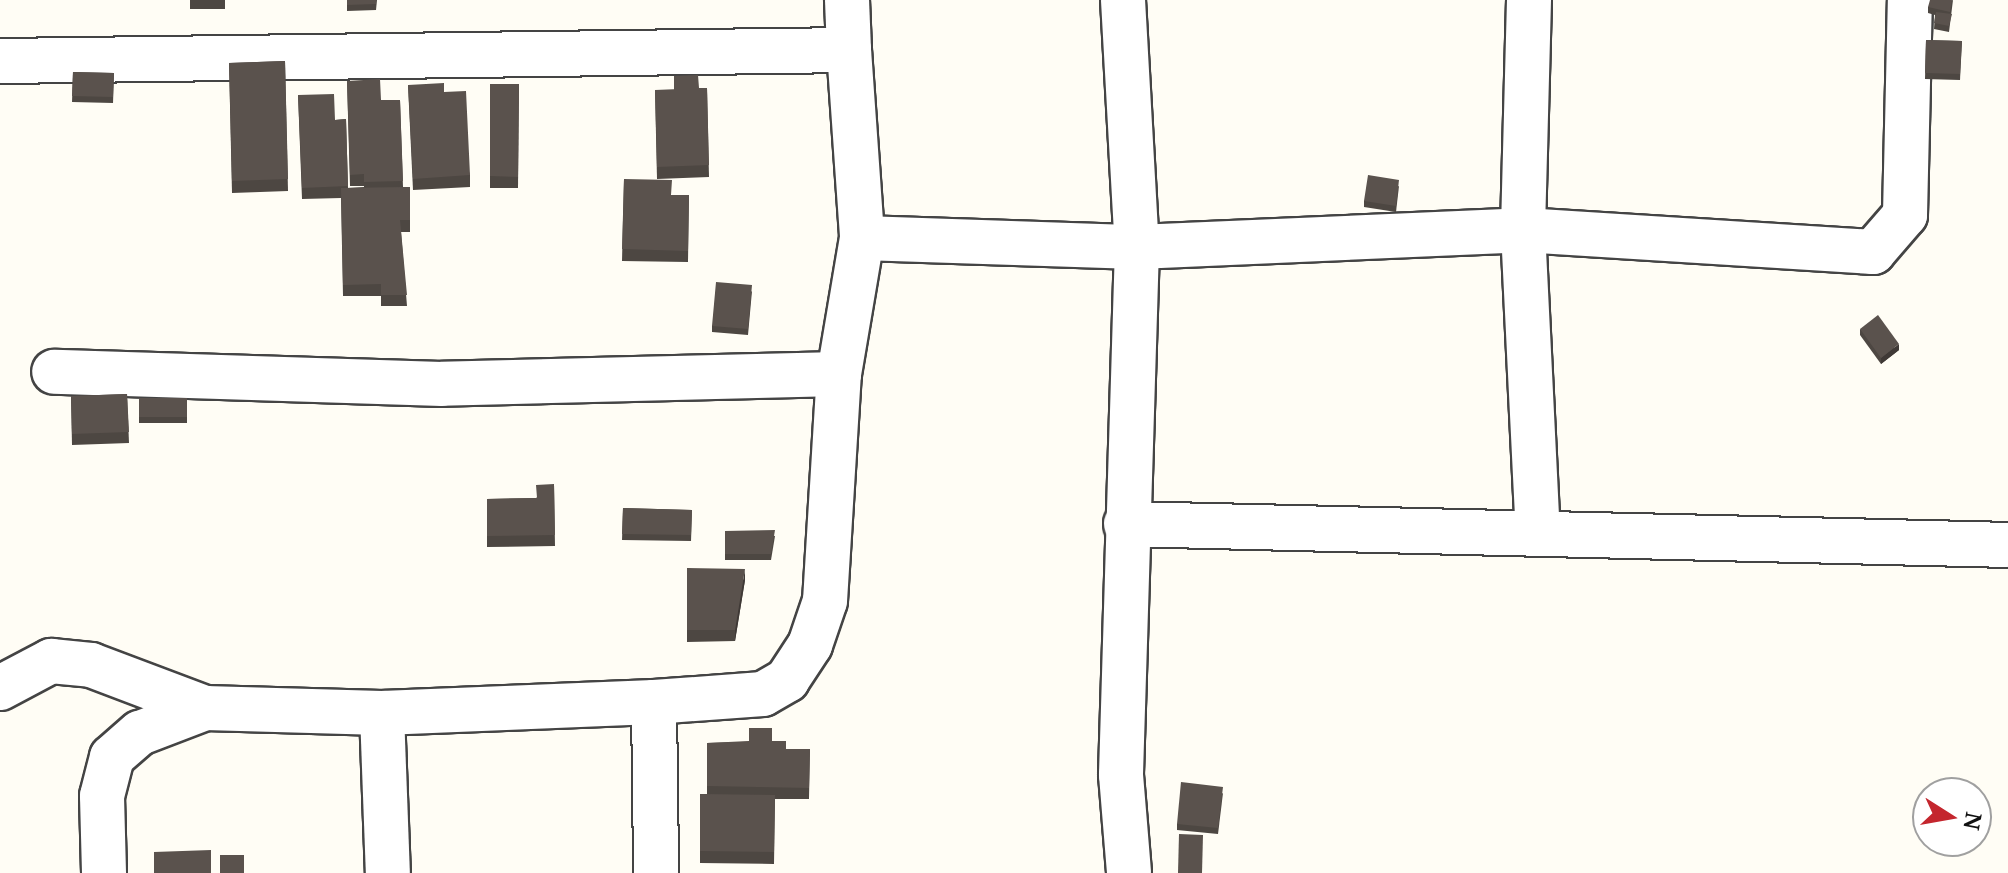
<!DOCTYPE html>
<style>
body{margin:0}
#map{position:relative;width:2008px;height:873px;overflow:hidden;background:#fffdf5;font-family:"Noto Serif",serif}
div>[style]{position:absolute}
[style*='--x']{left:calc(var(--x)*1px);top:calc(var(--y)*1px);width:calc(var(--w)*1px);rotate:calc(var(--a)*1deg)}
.roads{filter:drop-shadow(2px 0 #444) drop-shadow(-2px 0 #444) drop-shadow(0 2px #444) drop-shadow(0 -2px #444)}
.street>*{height:44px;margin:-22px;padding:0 22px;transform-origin:22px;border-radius:22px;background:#fff}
.wall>*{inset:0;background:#4d4742}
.shaded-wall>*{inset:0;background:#3f3936}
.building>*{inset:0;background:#5a524d}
span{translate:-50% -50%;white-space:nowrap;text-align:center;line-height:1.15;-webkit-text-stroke:8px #fff;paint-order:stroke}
.north{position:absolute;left:1912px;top:777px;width:80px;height:80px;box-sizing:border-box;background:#fff;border:2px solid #a0a0a0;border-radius:50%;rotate:101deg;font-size:22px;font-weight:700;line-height:32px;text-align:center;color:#111}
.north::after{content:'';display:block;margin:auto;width:28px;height:36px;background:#c4262e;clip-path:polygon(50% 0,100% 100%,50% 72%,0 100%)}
</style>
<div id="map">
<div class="roads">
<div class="street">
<i style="--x:847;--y:0;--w:50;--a:87.7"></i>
<i style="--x:1123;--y:0;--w:247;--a:86.8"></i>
<i style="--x:1137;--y:247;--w:528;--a:91.74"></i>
<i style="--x:1121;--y:775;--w:98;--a:85.3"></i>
<i style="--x:1529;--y:0;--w:230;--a:91.5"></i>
<i style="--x:1523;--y:230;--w:304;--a:87.2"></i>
<i style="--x:0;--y:61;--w:849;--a:-0.74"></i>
<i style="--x:849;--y:50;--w:188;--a:86"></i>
<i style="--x:862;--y:238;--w:138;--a:99.6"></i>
<i style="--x:839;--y:374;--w:397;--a:178.6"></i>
<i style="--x:442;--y:384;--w:388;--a:-178.2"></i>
<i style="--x:862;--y:238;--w:275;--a:1.9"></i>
<i style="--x:1137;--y:247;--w:386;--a:-2.5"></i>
<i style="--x:1523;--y:230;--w:351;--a:3.6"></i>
<i style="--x:1873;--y:252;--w:49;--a:-49.1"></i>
<i style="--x:1905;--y:215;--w:215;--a:-88.7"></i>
<i style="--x:1126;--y:524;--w:882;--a:1.36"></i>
<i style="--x:0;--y:688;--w:58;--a:-27.9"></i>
<i style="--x:51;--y:661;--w:40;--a:5.7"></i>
<i style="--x:91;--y:665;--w:122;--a:20.7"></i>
<i style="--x:654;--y:702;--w:171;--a:89.3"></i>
<i style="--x:382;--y:713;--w:160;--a:87.9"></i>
<i style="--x:104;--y:873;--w:77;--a:-91.5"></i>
<i style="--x:102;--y:796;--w:40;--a:-75.6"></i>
<i style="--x:112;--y:757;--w:37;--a:-41"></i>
<i style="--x:140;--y:733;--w:70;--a:-21"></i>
<i style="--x:205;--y:708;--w:177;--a:1.6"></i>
<i style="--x:382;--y:713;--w:272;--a:-2.3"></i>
<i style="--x:654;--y:702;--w:109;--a:-4.2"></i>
<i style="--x:763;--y:694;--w:28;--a:-30"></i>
<i style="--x:787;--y:680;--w:42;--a:-56.7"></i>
<i style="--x:810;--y:645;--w:46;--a:-71.2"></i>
<i style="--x:825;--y:601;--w:227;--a:-86.5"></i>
</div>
</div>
<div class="wall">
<i style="clip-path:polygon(190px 0,225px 0,225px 9px,190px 9px)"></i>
<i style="clip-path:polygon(347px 0,377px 0,376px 10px,347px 11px)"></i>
<i style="clip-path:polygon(1953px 0,1949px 32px,1934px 29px,1935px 15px,1928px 13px,1928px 7px)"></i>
<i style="clip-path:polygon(1926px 40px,1962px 41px,1960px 80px,1925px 79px)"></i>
<i style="clip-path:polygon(285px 61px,288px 191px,232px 193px,229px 63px)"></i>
<i style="clip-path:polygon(73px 72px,114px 73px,113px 103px,72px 102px)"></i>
<i style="clip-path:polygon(347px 81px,381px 100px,400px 100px,403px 187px,410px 187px,410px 232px,401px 232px,407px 306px,381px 306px,381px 296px,343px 296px,341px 198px,302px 199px,298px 95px,335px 120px,346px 119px,348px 188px,364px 187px,364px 186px,350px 186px)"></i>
<i style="clip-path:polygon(490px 84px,519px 84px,518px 188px,490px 188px)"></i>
<i style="clip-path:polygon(408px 85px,444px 92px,470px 175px,470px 187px,413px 190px)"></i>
<i style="clip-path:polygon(707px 88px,709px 177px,657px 179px,655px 90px)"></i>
<i style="clip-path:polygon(624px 179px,671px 195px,689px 195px,688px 262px,622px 261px)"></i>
<i style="clip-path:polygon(1399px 186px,1396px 212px,1364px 207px,1364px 201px)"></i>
<i style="clip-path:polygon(752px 291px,748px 335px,712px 332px,712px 326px)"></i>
<i style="clip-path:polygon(1860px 329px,1899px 350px,1881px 364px,1860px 335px)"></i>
<i style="clip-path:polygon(127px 394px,129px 443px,72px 445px,71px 396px)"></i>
<i style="clip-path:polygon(139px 398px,187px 398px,187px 423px,139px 423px)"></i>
<i style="clip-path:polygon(554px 484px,555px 546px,487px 547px,487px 499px,536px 498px)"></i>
<i style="clip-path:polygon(623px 508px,692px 510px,691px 541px,622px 540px)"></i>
<i style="clip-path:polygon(725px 531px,775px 536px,771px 560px,725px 560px)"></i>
<i style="clip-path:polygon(687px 568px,745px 580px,735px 641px,687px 642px)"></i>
<i style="clip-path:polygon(772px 741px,786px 749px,810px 749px,809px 799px,775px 799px,774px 864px,700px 863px,700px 794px,707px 794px,707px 743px)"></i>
<i style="clip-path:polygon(1223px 793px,1218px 834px,1177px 830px,1177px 824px)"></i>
</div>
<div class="shaded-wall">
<i style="clip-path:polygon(1899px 344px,1899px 350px,1881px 364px,1881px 358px)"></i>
<i style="clip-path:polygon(745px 569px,745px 580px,735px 641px,735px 630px)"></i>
</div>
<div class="building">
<i style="clip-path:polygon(347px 0,376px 0,376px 4px,347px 5px)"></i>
<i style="clip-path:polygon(1930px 0,1952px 0,1950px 12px,1928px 7px)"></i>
<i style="clip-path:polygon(1936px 12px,1952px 14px,1949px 26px,1934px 23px)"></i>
<i style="clip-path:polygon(1926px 40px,1962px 41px,1960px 74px,1925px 73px)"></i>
<i style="clip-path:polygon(285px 61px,288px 179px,232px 181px,229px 63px)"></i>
<i style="clip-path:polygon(73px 72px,114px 73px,113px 97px,72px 96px)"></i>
<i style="clip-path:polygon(698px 75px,699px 88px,707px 88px,709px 165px,657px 167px,655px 90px,674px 90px,674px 76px)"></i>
<i style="clip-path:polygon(380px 79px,381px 100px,400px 100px,403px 181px,364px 182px,364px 174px,350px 175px,347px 81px)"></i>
<i style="clip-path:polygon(444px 83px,444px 92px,466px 91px,470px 175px,413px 179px,408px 85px)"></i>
<i style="clip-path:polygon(490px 84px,519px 84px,518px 177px,490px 176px)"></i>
<i style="clip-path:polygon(334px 94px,335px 120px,346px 119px,348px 186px,302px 188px,298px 95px)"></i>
<i style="clip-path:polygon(1368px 175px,1399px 180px,1396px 206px,1364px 201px)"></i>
<i style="clip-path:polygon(624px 179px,672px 180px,671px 195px,689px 195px,688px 251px,622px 249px)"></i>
<i style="clip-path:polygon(410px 187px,410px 220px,400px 220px,407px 295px,381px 295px,381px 284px,343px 285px,341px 188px)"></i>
<i style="clip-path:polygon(716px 282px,752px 285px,748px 329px,712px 326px)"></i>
<i style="clip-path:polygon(1878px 315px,1899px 344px,1881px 358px,1860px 329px)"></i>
<i style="clip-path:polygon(127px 394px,129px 432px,72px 434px,71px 396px)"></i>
<i style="clip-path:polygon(139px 398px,187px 398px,187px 417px,139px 417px)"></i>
<i style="clip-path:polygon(554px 484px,555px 535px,487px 536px,487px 499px,537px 498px,536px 485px)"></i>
<i style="clip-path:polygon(623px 508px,692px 510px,691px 535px,622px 534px)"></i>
<i style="clip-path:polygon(775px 530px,771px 554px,725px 554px,725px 531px)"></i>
<i style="clip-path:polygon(687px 568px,745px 569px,735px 630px,687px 630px)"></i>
<i style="clip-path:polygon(749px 728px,772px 728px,772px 741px,786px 741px,786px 749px,810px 749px,809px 788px,707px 786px,707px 743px,749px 741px)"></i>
<i style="clip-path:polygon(1181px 782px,1223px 787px,1218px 828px,1177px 824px)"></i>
<i style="clip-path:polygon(700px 794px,775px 795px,774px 852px,700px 851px)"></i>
<i style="clip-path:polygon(1179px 834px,1203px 835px,1202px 873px,1178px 873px)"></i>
<i style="clip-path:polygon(211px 850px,211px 873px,154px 873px,154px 852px)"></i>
<i style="clip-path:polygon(220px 855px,244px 855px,244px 873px,220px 873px)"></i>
</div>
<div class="north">N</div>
</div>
